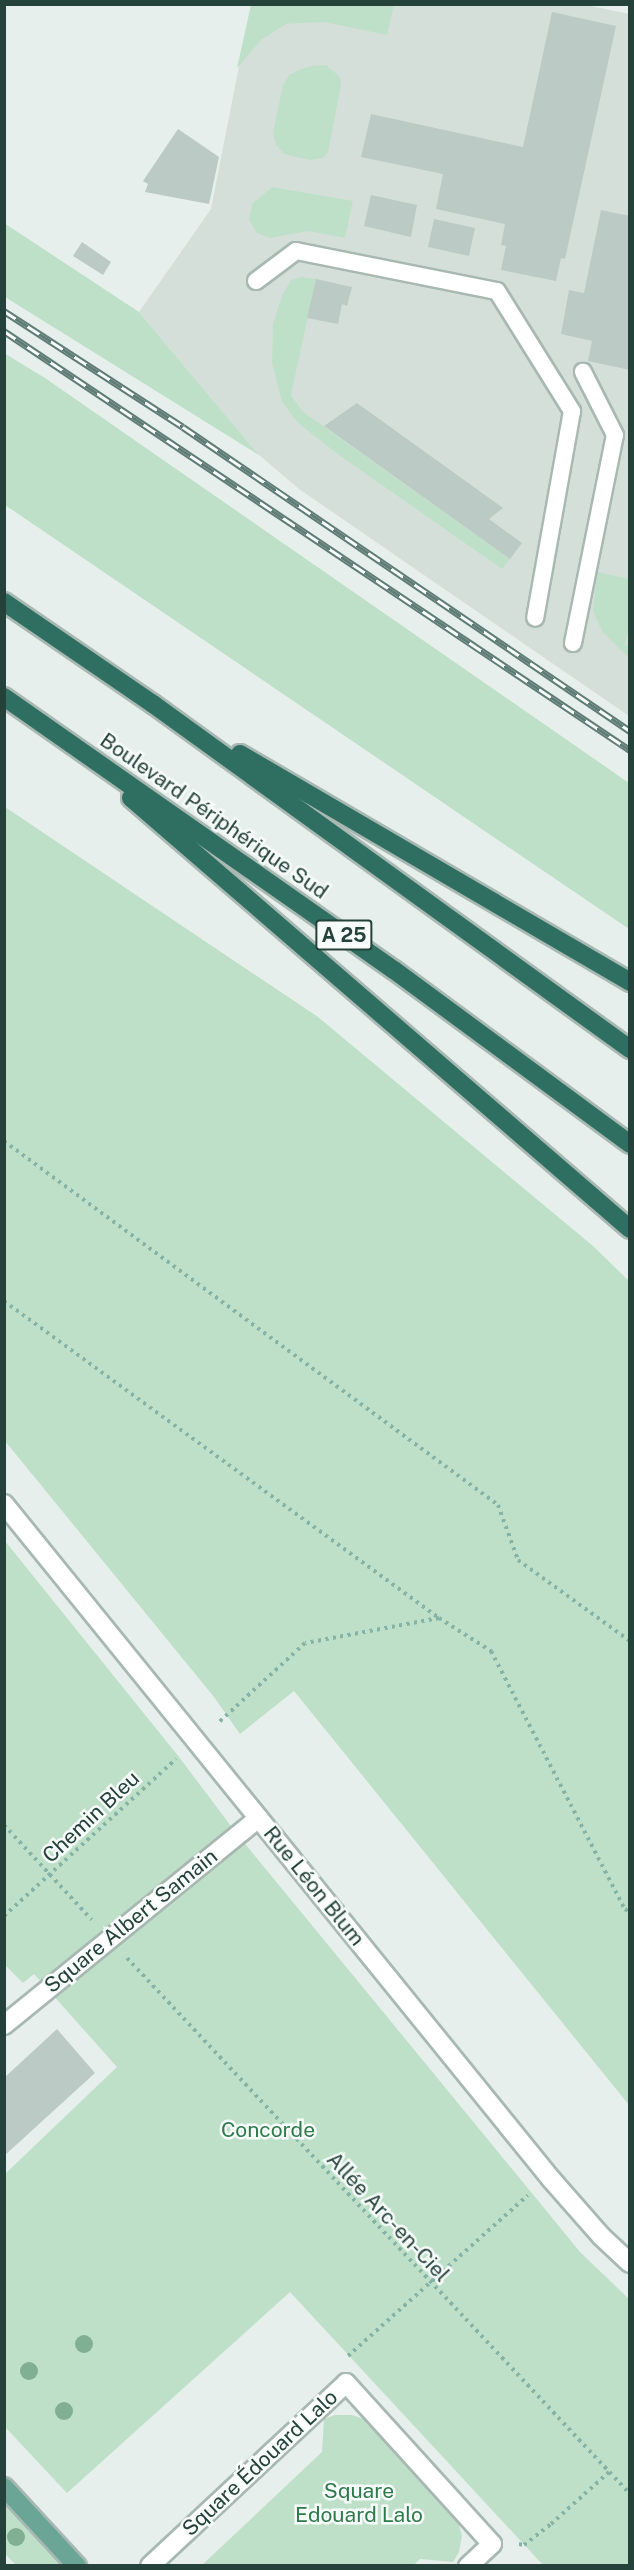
<!DOCTYPE html>
<meta charset="utf-8">
<style>
body{margin:0}
#map{position:relative;width:634px;height:2570px;overflow:hidden;background:#e6efeb;font-family:"Public Sans",sans-serif}
div>[style]{position:absolute}
[style*='--x']{left:calc(var(--x)*1px);top:calc(var(--y)*1px);width:calc(var(--w)*1px);rotate:calc(var(--a)*1deg)}
.built>*{inset:0;background:#d4dfda}
.green>*{inset:0;background:#bfe0c8}
.building>*{inset:0;background:#bbcac4}
.path>*{height:4px;margin-top:-2px;transform-origin:0;background:repeating-linear-gradient(90deg,#86b3a5 0 3px,transparent 0 7.5px)}
.roads{filter:drop-shadow(2px 0 #a8b8b2) drop-shadow(-2px 0 #a8b8b2) drop-shadow(0 2px #a8b8b2) drop-shadow(0 -2px #a8b8b2)}
.lane>*{height:16px;margin:-8px;padding:0 8px;transform-origin:8px;border-radius:8px;background:#fff}
.street>*{height:18px;margin:-9px;padding:0 9px;transform-origin:9px;border-radius:9px;background:#fff}
.primary>*{height:18px;margin:-9px;padding:0 9px;transform-origin:9px;border-radius:9px;background:#6aa596}
.highway>*{height:18px;margin:-9px;padding:0 9px;transform-origin:9px;border-radius:9px;background:#2f6f62}
.rail>*{height:7px;margin-top:-3.5px;transform-origin:0;background:repeating-linear-gradient(90deg,#f7fbf9 0 14px,#5f7d75 0 28px);box-sizing:border-box;border-block:2px solid #5f7d75}
.trees>*{width:18px;height:18px;margin:-9px;border-radius:50%;background:#80af93}
span{translate:-50% -50%;white-space:nowrap;text-align:center;line-height:1.15;-webkit-text-stroke:5px #f7fbf9;paint-order:stroke}
.shield-label span{padding:2px 4px;background:#f7fbf9;border:2px solid;border-radius:4px;-webkit-text-stroke-width:0}
.shield-label{font-size:20px;color:#24423a;font-weight:700}
.street-label{font-size:21px;color:#24423a}
.park-label{font-size:21px;color:#2d7a4b}
.frame{position:absolute;inset:0;border:6px solid #24423a;pointer-events:none}
</style>
<div id="map">
<div class="built">
<i style="clip-path:polygon(582px 4px,629px 14px,629px 716px,299px 489px,259px 455px,139px 312px,211px 209px,251px 5px)"></i>
</div>
<div class="green">
<i style="clip-path:polygon(251px 5px,251px 4px,394px 5px,387px 35px,324px 22px,286px 24px,261px 40px,237px 68px)"></i>
<i style="clip-path:polygon(326px 65px,340px 77px,341px 85px,328px 152px,323px 158px,310px 160px,284px 154px,276px 145px,273px 133px,283px 85px,289px 75px,299px 70px,311px 66px)"></i>
<i style="clip-path:polygon(272px 187px,353px 201px,345px 238px,308px 231px,270px 238px,257px 233px,249px 220px,252px 204px)"></i>
<i style="clip-path:polygon(4px 223px,139px 312px,259px 455px,5px 297px)"></i>
<i style="clip-path:polygon(301px 277px,316px 279px,291px 395px,302px 411px,510px 559px,502px 569px,339px 455px,298px 423px,282px 402px,272px 363px,273px 324px,282px 296px,291px 280px)"></i>
<i style="clip-path:polygon(4px 353px,45px 378px,629px 783px,629px 929px,5px 505px)"></i>
<i style="clip-path:polygon(597px 572px,629px 579px,629px 625px,625px 645px,629px 647px,629px 658px,602px 631px,593px 611px)"></i>
<i style="clip-path:polygon(5px 807px,318px 1017px,593px 1246px,629px 1281px,629px 2105px,294px 1691px,240px 1734px,214px 1697px,5px 1441px)"></i>
<i style="clip-path:polygon(5px 1541px,179px 1757px,237px 1834px,531px 2192px,580px 2252px,629px 2299px,629px 2565px,543px 2565px,290px 2292px,67px 2493px,5px 2427px,5px 2174px,117px 2067px,34px 1974px,23px 1983px,5px 1965px)"></i>
<i style="clip-path:polygon(335px 2415px,352px 2415px,367px 2420px,457px 2518px,462px 2536px,459px 2552px,453px 2562px,420px 2559px,413px 2566px,201px 2566px,322px 2452px,324px 2419px)"></i>
<i style="clip-path:polygon(4px 2505px,5px 2505px,61px 2565px,16px 2565px,5px 2554px)"></i>
</div>
<div class="building">
<i style="clip-path:polygon(552px 12px,616px 26px,565px 259px,561px 258px,556px 281px,501px 270px,506px 246px,501px 245px,505px 224px,436px 209px,443px 174px,361px 157px,371px 114px,523px 147px)"></i>
<i style="clip-path:polygon(178px 129px,219px 157px,209px 204px,145px 192px,148px 184px,143px 181px)"></i>
<i style="clip-path:polygon(371px 195px,417px 205px,411px 237px,364px 226px)"></i>
<i style="clip-path:polygon(601px 210px,630px 216px,630px 370px,588px 361px,592px 341px,561px 334px,569px 290px,584px 293px)"></i>
<i style="clip-path:polygon(434px 219px,475px 228px,469px 256px,428px 247px)"></i>
<i style="clip-path:polygon(82px 242px,111px 262px,103px 275px,73px 256px)"></i>
<i style="clip-path:polygon(316px 279px,352px 287px,347px 306px,342px 304px,338px 324px,307px 318px)"></i>
<i style="clip-path:polygon(357px 403px,503px 508px,489px 519px,522px 543px,510px 559px,324px 426px)"></i>
<i style="clip-path:polygon(57px 2029px,95px 2073px,4px 2156px,4px 2078px)"></i>
</div>
<div class="path">
<i style="--x:4;--y:1141;--w:614;--a:36.38"></i>
<i style="--x:498;--y:1505;--w:59;--a:70"></i>
<i style="--x:518;--y:1560;--w:138;--a:35.9"></i>
<i style="--x:4;--y:1301;--w:538;--a:36.08"></i>
<i style="--x:439;--y:1618;--w:136;--a:169.4"></i>
<i style="--x:305;--y:1643;--w:118;--a:137.4"></i>
<i style="--x:439;--y:1618;--w:62;--a:32.4"></i>
<i style="--x:491;--y:1651;--w:291;--a:62.6"></i>
<i style="--x:625;--y:1909;--w:6;--a:39"></i>
<i style="--x:4;--y:1825;--w:129;--a:47.2"></i>
<i style="--x:4;--y:1916;--w:233;--a:-42.4"></i>
<i style="--x:127;--y:1958;--w:735;--a:46.82"></i>
<i style="--x:348;--y:2356;--w:241;--a:-41.8"></i>
<i style="--x:519;--y:2544;--w:5;--a:11"></i>
<i style="--x:524;--y:2545;--w:34;--a:-38"></i>
<i style="--x:551;--y:2524;--w:78;--a:-41.9"></i>
</div>
<div class="roads">
<div class="lane">
<i style="--x:256;--y:281;--w:50;--a:-36.9"></i>
<i style="--x:296;--y:251;--w:205;--a:11.3"></i>
<i style="--x:497;--y:291;--w:142;--a:58"></i>
<i style="--x:572;--y:411;--w:210;--a:100.1"></i>
<i style="--x:573;--y:643;--w:212;--a:-78.6"></i>
<i style="--x:615;--y:435;--w:71;--a:-116.9"></i>
</div>
<div class="street">
<i style="--x:4;--y:1504;--w:869;--a:50.98"></i>
<i style="--x:551;--y:2179;--w:77;--a:48.7"></i>
<i style="--x:602;--y:2237;--w:38;--a:43"></i>
<i style="--x:4;--y:2025;--w:328;--a:-39.1"></i>
<i style="--x:150;--y:2566;--w:268;--a:-43"></i>
<i style="--x:346;--y:2383;--w:217;--a:47.8"></i>
<i style="--x:492;--y:2544;--w:33;--a:137"></i>
</div>
<div class="primary">
<i style="--x:4;--y:2487;--w:108;--a:47.3"></i>
</div>
<div class="highway">
<i style="--x:4;--y:602;--w:181;--a:34.4"></i>
<i style="--x:153;--y:704;--w:589;--a:35.88"></i>
<i style="--x:4;--y:697;--w:476;--a:35"></i>
<i style="--x:394;--y:970;--w:293;--a:36.4"></i>
<i style="--x:240;--y:754;--w:452;--a:30.3"></i>
<i style="--x:131;--y:798;--w:659;--a:40.82"></i>
</div>
</div>
<div class="rail">
<i style="--x:4;--y:311;--w:213;--a:32.9"></i>
<i style="--x:183;--y:427;--w:541;--a:34.22"></i>
<i style="--x:4;--y:331;--w:753;--a:33.8"></i>
</div>
<div class="trees">
<i style="left:84px;top:2344px"></i>
<i style="left:29px;top:2371px"></i>
<i style="left:64px;top:2411px"></i>
<i style="left:16px;top:2537px"></i>
</div>
<div class="shield-label">
<span style="left:344px;top:935px">A 25</span>
</div>
<div class="street-label">
<span style="left:214px;top:816px;rotate:35deg">Boulevard Périphérique Sud</span>
<span style="left:91px;top:1817px;rotate:-43deg">Chemin Bleu</span>
<span style="left:314px;top:1886px;rotate:51deg">Rue Léon Blum</span>
<span style="left:131px;top:1921px;rotate:-39deg">Square Albert Samain</span>
<span style="left:388px;top:2217px;rotate:47deg">Allée Arc-en-Ciel</span>
<span style="left:260px;top:2463px;rotate:-43deg">Square Édouard Lalo</span>
</div>
<div class="park-label">
<span style="left:268px;top:2130px">Concorde</span>
<span style="left:359px;top:2503px">Square<br>Edouard Lalo</span>
</div>
<div class="frame"></div>
</div>
